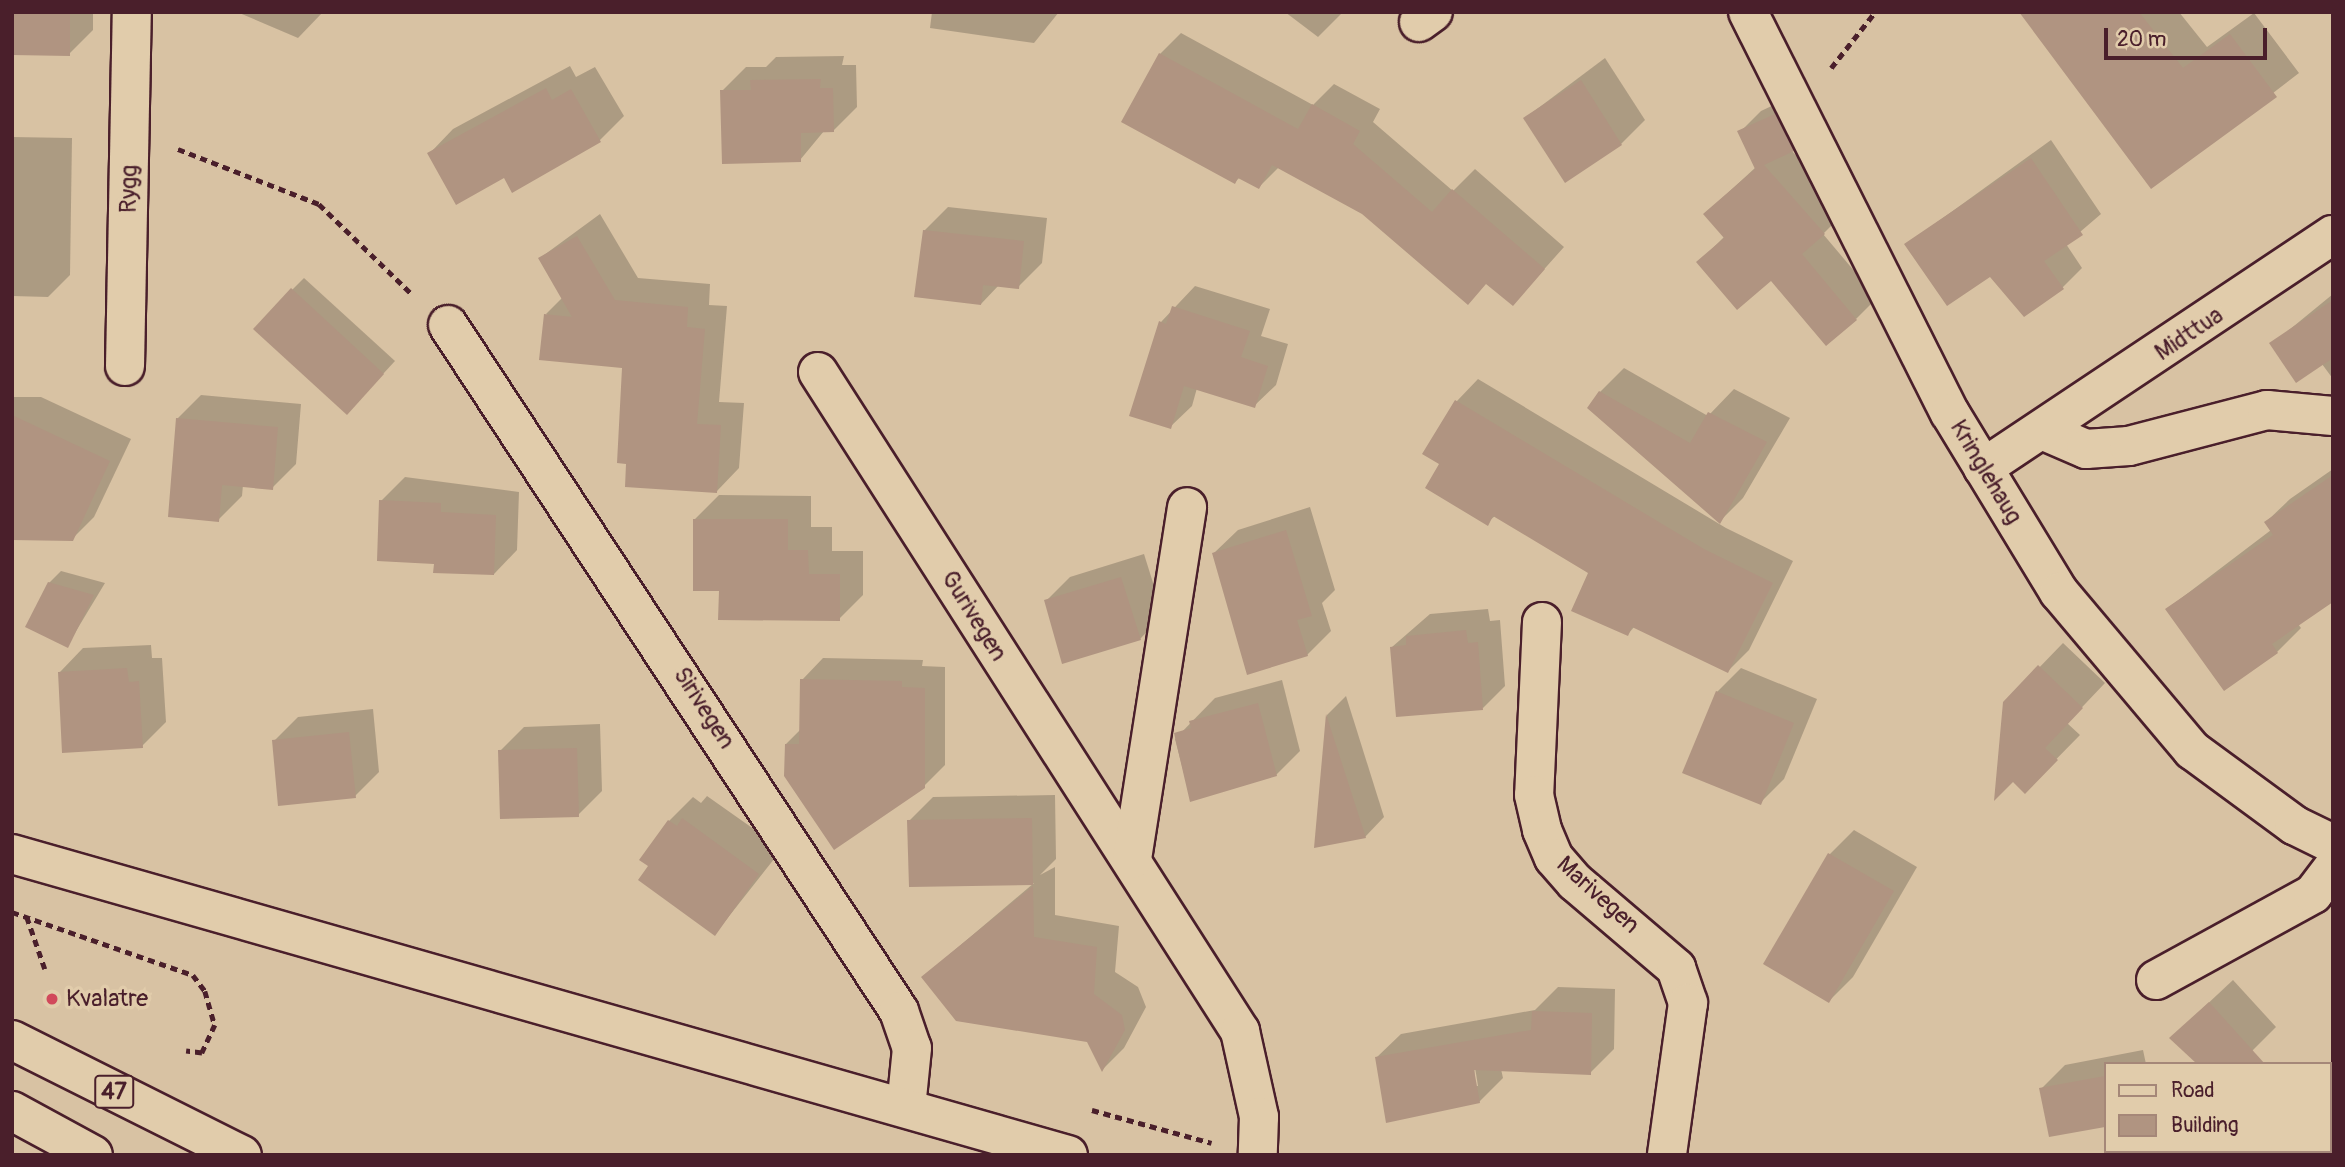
<!DOCTYPE html>
<style>
body{margin:0}
#map{position:relative;width:2345px;height:1167px;overflow:hidden;background:#d8c2a3;font-family:Pangolin,sans-serif}
div>[style]{position:absolute}
[style*='--x']{left:calc(var(--x)*1px);top:calc(var(--y)*1px);width:calc(var(--w)*1px);rotate:calc(var(--a)*1deg)}
.shadow>*{inset:0;background:#0003}
.building>*{inset:0;background:#b09481}
.path>*{height:4.5px;margin-top:-2.25px;transform-origin:0;background:repeating-linear-gradient(90deg,#4a1f2b 0 7px,transparent 0 12px)}
.roads{filter:drop-shadow(2px 0 #4a1f2b) drop-shadow(-2px 0 #4a1f2b) drop-shadow(0 2px #4a1f2b) drop-shadow(0 -2px #4a1f2b)}
.minor>*{height:38px;margin:-19px;padding:0 19px;transform-origin:19px;border-radius:19px;background:#e1ccab}
.major>*{height:38px;margin:-19px;padding:0 19px;transform-origin:19px;border-radius:19px;background:#e1ccab}
.dots>*{width:19px;height:19px;translate:-50% -50%;box-sizing:border-box;border:4px solid #e1ccab;border-radius:50%}
span{translate:-50% -50%;white-space:nowrap;text-align:center;line-height:1.15;-webkit-text-stroke:7px #e1ccab;paint-order:stroke}
.shield-label span{padding:2px 5px;background:#e1ccab;border:2px solid;border-radius:5px;-webkit-text-stroke-width:0}
.shield-label{font-size:23px;color:#4a1f2b;font-weight:700}
.street-label{font-size:24px;color:#4a1f2b}
.poi-label{font-size:24px;color:#4a1f2b}
.left{translate:0 -50%;text-align:left}
.frame{position:absolute;inset:0;border:14px solid #4a1f2b;pointer-events:none}
.legend{position:absolute;left:2104px;top:1062px;width:228px;height:91px;box-sizing:border-box;background:#e1ccab;border:2px solid #a58778;margin:0;padding:9px 12px;list-style:none;font-size:21px;color:#4a1f2b}
.legend li{display:flex;align-items:center;gap:14px;height:35px}
.legend b{width:35px;border:2px solid #a58778}
.scale{position:absolute;left:2104px;top:28px;width:163px;height:32px;box-sizing:border-box;border:4px solid #4a1f2b;border-top:0;padding-left:9px;font-size:21px;line-height:24px;white-space:nowrap;color:#4a1f2b;-webkit-text-stroke:5px #e1ccab;paint-order:stroke}
</style>
<div id="map">
<div class="shadow">
<i style="clip-path:polygon(12px 12px,93px 12px,93px 30px,69px 54px)"></i>
<i style="clip-path:polygon(237px 12px,323px 12px,298px 38px)"></i>
<i style="clip-path:polygon(932px 12px,1059px 12px,1034px 43px,930px 28px)"></i>
<i style="clip-path:polygon(1285px 12px,1343px 12px,1318px 37px)"></i>
<i style="clip-path:polygon(2064px 12px,2179px 12px,2207px 47px,2254px 13px,2299px 73px,2151px 187px)"></i>
<i style="clip-path:polygon(1181px 33px,1313px 105px,1334px 84px,1380px 109px,1373px 122px,1453px 191px,1475px 169px,1564px 247px,1513px 304px,1488px 282px,1279px 167px,1259px 187px,1240px 177px,1235px 182px,1160px 54px)"></i>
<i style="clip-path:polygon(844px 56px,842px 65px,856px 65px,857px 107px,833px 131px,824px 131px,800px 160px,722px 91px,746px 67px,766px 67px,776px 57px)"></i>
<i style="clip-path:polygon(1605px 58px,1645px 120px,1621px 144px,1525px 118px)"></i>
<i style="clip-path:polygon(570px 66px,576px 77px,595px 67px,624px 116px,600px 140px,504px 176px,430px 153px,453px 129px)"></i>
<i style="clip-path:polygon(1797px 94px,1814px 129px,1792px 151px,1845px 212px,1823px 234px,1877px 298px,1856px 319px,1771px 279px,1699px 262px,1725px 236px,1705px 214px,1756px 167px,1740px 132px,1761px 111px)"></i>
<i style="clip-path:polygon(12px 137px,72px 138px,70px 275px,48px 297px,12px 296px)"></i>
<i style="clip-path:polygon(2051px 140px,2101px 214px,2066px 244px,2082px 268px,2062px 288px,1991px 275px,1907px 244px)"></i>
<i style="clip-path:polygon(948px 207px,1047px 218px,1042px 263px,1018px 287px,999px 285px,981px 304px,924px 231px)"></i>
<i style="clip-path:polygon(600px 214px,638px 278px,710px 284px,709px 305px,727px 306px,719px 402px,744px 403px,739px 468px,717px 491px,624px 366px,546px 314px,563px 297px,540px 258px)"></i>
<i style="clip-path:polygon(304px 278px,395px 361px,359px 400px,292px 290px)"></i>
<i style="clip-path:polygon(1195px 286px,1270px 309px,1261px 336px,1288px 344px,1276px 385px,1254px 406px,1197px 388px,1192px 406px,1170px 427px,1161px 322px)"></i>
<i style="clip-path:polygon(2333px 294px,2333px 379px,2322px 364px,2272px 344px)"></i>
<i style="clip-path:polygon(1624px 368px,1708px 416px,1734px 389px,1790px 418px,1743px 498px,1720px 521px,1600px 392px)"></i>
<i style="clip-path:polygon(1478px 379px,1726px 528px,1793px 561px,1749px 650px,1728px 671px,1635px 626px,1628px 634px,1590px 572px,1496px 515px,1487px 523px,1442px 464px,1425px 454px,1457px 401px)"></i>
<i style="clip-path:polygon(201px 395px,301px 404px,296px 464px,272px 488px,243px 485px,242px 496px,218px 520px,177px 419px)"></i>
<i style="clip-path:polygon(12px 397px,41px 397px,131px 439px,94px 517px,72px 539px,12px 538px)"></i>
<i style="clip-path:polygon(2333px 469px,2333px 600px,2298px 624px,2301px 628px,2277px 652px,2167px 609px,2271px 530px,2266px 522px,2290px 499px)"></i>
<i style="clip-path:polygon(405px 477px,519px 492px,517px 550px,494px 574px,436px 562px,381px 501px)"></i>
<i style="clip-path:polygon(719px 495px,811px 496px,811px 527px,832px 527px,832px 551px,863px 551px,863px 595px,839px 619px,720px 589px,695px 519px)"></i>
<i style="clip-path:polygon(1310px 507px,1335px 590px,1322px 603px,1331px 631px,1307px 655px,1214px 553px,1238px 530px)"></i>
<i style="clip-path:polygon(1144px 554px,1163px 615px,1140px 639px,1046px 601px,1070px 577px)"></i>
<i style="clip-path:polygon(61px 571px,105px 583px,67px 646px,49px 583px)"></i>
<i style="clip-path:polygon(1488px 609px,1490px 621px,1500px 620px,1505px 686px,1483px 708px,1392px 647px,1430px 614px)"></i>
<i style="clip-path:polygon(2063px 643px,2105px 683px,2067px 723px,2080px 735px,2025px 791px,2005px 703px)"></i>
<i style="clip-path:polygon(151px 645px,152px 658px,162px 658px,166px 722px,142px 746px,60px 672px,83px 648px)"></i>
<i style="clip-path:polygon(823px 658px,923px 660px,922px 666px,945px 667px,945px 765px,923px 787px,786px 744px,801px 729px,802px 680px)"></i>
<i style="clip-path:polygon(1741px 668px,1817px 699px,1784px 779px,1760px 803px,1717px 692px)"></i>
<i style="clip-path:polygon(1282px 680px,1300px 751px,1276px 775px,1191px 800px,1175px 739px,1215px 698px)"></i>
<i style="clip-path:polygon(1346px 696px,1384px 817px,1365px 837px,1316px 846px,1327px 715px)"></i>
<i style="clip-path:polygon(373px 709px,379px 772px,355px 796px,274px 741px,298px 717px)"></i>
<i style="clip-path:polygon(600px 724px,602px 791px,578px 815px,500px 751px,524px 727px)"></i>
<i style="clip-path:polygon(1055px 795px,1056px 859px,1040px 875px,1055px 867px,1055px 915px,1119px 926px,1115px 972px,1138px 987px,1146px 1007px,1124px 1048px,1103px 1069px,1088px 1040px,923px 977px,1034px 883px,910px 885px,909px 821px,933px 797px)"></i>
<i style="clip-path:polygon(707px 796px,782px 849px,715px 934px,650px 866px,669px 821px,693px 797px,701px 803px)"></i>
<i style="clip-path:polygon(1854px 830px,1917px 867px,1853px 977px,1829px 1001px,1765px 964px,1830px 854px)"></i>
<i style="clip-path:polygon(2233px 980px,2276px 1027px,2252px 1051px,2171px 1038px)"></i>
<i style="clip-path:polygon(evenodd,1558px 987px,1615px 989px,1614px 1049px,1590px 1073px,1501px 1069px,1503px 1078px,1479px 1102px,1377px 1057px,1401px 1034px,1535px 1010px,1558px 987px,1474px 1061px,1478px 1086px,1475px 1086px,1474px 1061px)"></i>
<i style="clip-path:polygon(2143px 1050px,2146px 1064px,2105px 1064px,2105px 1125px,2050px 1135px,2041px 1089px,2065px 1065px)"></i>
</div>
<div class="building">
<i style="clip-path:polygon(12px 12px,70px 12px,70px 56px,12px 55px)"></i>
<i style="clip-path:polygon(2019px 12px,2139px 12px,2183px 68px,2230px 34px,2277px 97px,2151px 189px)"></i>
<i style="clip-path:polygon(1159px 53px,1298px 129px,1312px 104px,1360px 131px,1353px 144px,1432px 212px,1452px 189px,1545px 269px,1513px 306px,1486px 284px,1468px 305px,1362px 214px,1272px 165px,1259px 189px,1238px 178px,1235px 184px,1121px 122px)"></i>
<i style="clip-path:polygon(821px 79px,820px 88px,833px 88px,834px 132px,801px 133px,801px 162px,722px 164px,720px 90px,751px 90px,750px 80px)"></i>
<i style="clip-path:polygon(1581px 80px,1622px 145px,1565px 183px,1523px 118px)"></i>
<i style="clip-path:polygon(546px 88px,552px 100px,571px 89px,601px 142px,512px 193px,504px 178px,456px 205px,427px 153px)"></i>
<i style="clip-path:polygon(1775px 114px,1794px 151px,1764px 165px,1825px 234px,1802px 254px,1857px 320px,1826px 346px,1771px 281px,1737px 310px,1696px 262px,1724px 238px,1703px 214px,1755px 169px,1737px 131px)"></i>
<i style="clip-path:polygon(2031px 158px,2083px 235px,2044px 261px,2064px 289px,2024px 317px,1990px 277px,1947px 306px,1904px 244px)"></i>
<i style="clip-path:polygon(923px 230px,1024px 241px,1019px 289px,983px 285px,981px 305px,914px 297px)"></i>
<i style="clip-path:polygon(577px 236px,615px 300px,688px 307px,687px 327px,705px 329px,697px 424px,721px 425px,717px 493px,625px 487px,626px 464px,617px 463px,622px 368px,539px 360px,544px 314px,572px 317px,538px 258px)"></i>
<i style="clip-path:polygon(291px 288px,384px 374px,347px 415px,253px 329px)"></i>
<i style="clip-path:polygon(2333px 300px,2333px 358px,2296px 383px,2269px 343px)"></i>
<i style="clip-path:polygon(1172px 306px,1250px 331px,1241px 357px,1268px 366px,1255px 408px,1184px 386px,1171px 429px,1129px 416px,1159px 321px,1166px 324px)"></i>
<i style="clip-path:polygon(1599px 391px,1690px 443px,1708px 412px,1767px 442px,1720px 524px,1587px 408px)"></i>
<i style="clip-path:polygon(1455px 400px,1704px 549px,1773px 583px,1728px 673px,1632px 627px,1628px 636px,1571px 611px,1588px 573px,1493px 516px,1488px 526px,1425px 488px,1439px 464px,1422px 454px)"></i>
<i style="clip-path:polygon(12px 415px,110px 461px,73px 541px,12px 540px)"></i>
<i style="clip-path:polygon(176px 418px,278px 427px,273px 490px,222px 485px,219px 522px,168px 517px)"></i>
<i style="clip-path:polygon(2333px 475px,2333px 602px,2272px 644px,2278px 653px,2224px 691px,2165px 609px,2273px 535px,2264px 522px)"></i>
<i style="clip-path:polygon(379px 500px,441px 503px,441px 512px,496px 515px,494px 575px,433px 573px,434px 564px,377px 561px)"></i>
<i style="clip-path:polygon(693px 519px,788px 519px,788px 550px,808px 550px,809px 574px,840px 574px,840px 621px,718px 620px,719px 591px,693px 591px)"></i>
<i style="clip-path:polygon(1286px 530px,1312px 616px,1297px 620px,1308px 656px,1247px 675px,1212px 553px)"></i>
<i style="clip-path:polygon(1121px 577px,1141px 640px,1062px 664px,1044px 600px)"></i>
<i style="clip-path:polygon(48px 582px,94px 595px,68px 648px,25px 627px)"></i>
<i style="clip-path:polygon(1466px 630px,1468px 643px,1478px 642px,1483px 710px,1396px 717px,1390px 647px,1406px 645px,1406px 636px)"></i>
<i style="clip-path:polygon(2038px 665px,2083px 708px,2045px 748px,2058px 760px,2025px 794px,2013px 782px,1994px 801px,2003px 702px)"></i>
<i style="clip-path:polygon(127px 668px,129px 682px,139px 681px,143px 748px,62px 753px,58px 672px)"></i>
<i style="clip-path:polygon(800px 679px,902px 681px,902px 687px,925px 688px,925px 788px,834px 850px,784px 776px,785px 744px,799px 744px)"></i>
<i style="clip-path:polygon(1716px 691px,1794px 723px,1761px 805px,1682px 773px)"></i>
<i style="clip-path:polygon(1258px 703px,1277px 776px,1190px 802px,1174px 733px,1191px 728px,1189px 721px)"></i>
<i style="clip-path:polygon(1326px 714px,1366px 838px,1314px 848px)"></i>
<i style="clip-path:polygon(349px 732px,356px 798px,278px 806px,272px 740px)"></i>
<i style="clip-path:polygon(577px 748px,579px 817px,500px 819px,498px 750px)"></i>
<i style="clip-path:polygon(682px 818px,759px 874px,715px 936px,638px 880px,648px 866px,639px 860px,668px 820px,677px 826px)"></i>
<i style="clip-path:polygon(1032px 818px,1033px 885px,909px 887px,907px 820px)"></i>
<i style="clip-path:polygon(1828px 853px,1894px 891px,1829px 1003px,1763px 964px)"></i>
<i style="clip-path:polygon(1033px 886px,1034px 937px,1097px 947px,1094px 994px,1122px 1015px,1125px 1030px,1102px 1072px,1087px 1042px,956px 1021px,921px 977px)"></i>
<i style="clip-path:polygon(2209px 1002px,2265px 1064px,2197px 1064px,2169px 1038px)"></i>
<i style="clip-path:polygon(1532px 1011px,1592px 1013px,1591px 1075px,1474px 1070px,1480px 1103px,1386px 1123px,1375px 1057px,1531px 1030px)"></i>
<i style="clip-path:polygon(2105px 1076px,2105px 1127px,2049px 1137px,2039px 1088px)"></i>
</div>
<div class="path">
<i style="--x:1831;--y:68;--w:71;--a:-51.8"></i>
<i style="--x:178;--y:149;--w:151;--a:21.3"></i>
<i style="--x:319;--y:204;--w:129;--a:44.1"></i>
<i style="--x:12;--y:912;--w:192;--a:19.2"></i>
<i style="--x:193;--y:975;--w:20;--a:53"></i>
<i style="--x:205;--y:991;--w:35;--a:74"></i>
<i style="--x:215;--y:1025;--w:31;--a:115"></i>
<i style="--x:202;--y:1053;--w:16;--a:-173"></i>
<i style="--x:27;--y:917;--w:55;--a:70.9"></i>
<i style="--x:1092;--y:1110;--w:124;--a:15.4"></i>
</div>
<div class="roads">
<div class="minor">
<i style="--x:1748;--y:12;--w:449;--a:63.3"></i>
<i style="--x:1950;--y:413;--w:210;--a:58.7"></i>
<i style="--x:2059;--y:592;--w:207;--a:49.9"></i>
<i style="--x:2192;--y:750;--w:127;--a:36.3"></i>
<i style="--x:2294;--y:825;--w:43;--a:26"></i>
<i style="--x:1419;--y:22;--w:17;--a:-36"></i>
<i style="--x:448;--y:325;--w:821;--a:56.68"></i>
<i style="--x:899;--y:1011;--w:39;--a:71"></i>
<i style="--x:912;--y:1048;--w:60;--a:95.7"></i>
<i style="--x:125;--y:366;--w:354;--a:-88.9"></i>
<i style="--x:818;--y:372;--w:783;--a:57.37"></i>
<i style="--x:1240;--y:1031;--w:88;--a:77.5"></i>
<i style="--x:1259;--y:1117;--w:38;--a:92"></i>
<i style="--x:2042;--y:430;--w:48;--a:23.4"></i>
<i style="--x:2086;--y:449;--w:43;--a:-4"></i>
<i style="--x:2129;--y:446;--w:143;--a:-14.6"></i>
<i style="--x:2267;--y:410;--w:66;--a:5.2"></i>
<i style="--x:1983;--y:468;--w:420;--a:-33.7"></i>
<i style="--x:1542;--y:622;--w:173;--a:92.6"></i>
<i style="--x:1534;--y:795;--w:36;--a:77"></i>
<i style="--x:1542;--y:830;--w:30;--a:67"></i>
<i style="--x:1554;--y:858;--w:32;--a:49"></i>
<i style="--x:1575;--y:882;--w:133;--a:40.4"></i>
<i style="--x:1676;--y:968;--w:37;--a:71"></i>
<i style="--x:1688;--y:1003;--w:153;--a:97.9"></i>
<i style="--x:12;--y:854;--w:1098;--a:15.91"></i>
<i style="--x:1132;--y:859;--w:356;--a:-81.1"></i>
<i style="--x:2156;--y:980;--w:179;--a:-28.7"></i>
<i style="--x:2313;--y:894;--w:34;--a:-53"></i>
</div>
<div class="major">
<i style="--x:12;--y:1040;--w:257;--a:26.6"></i>
<i style="--x:12;--y:1111;--w:92;--a:28.5"></i>
</div>
</div>
<div class="dots">
<i style="left:52px;top:999px;background:#d1495b"></i>
</div>
<div class="shield-label">
<span style="left:114px;top:1092px">47</span>
</div>
<div class="street-label">
<span style="left:129px;top:189px;rotate:-89deg">Rygg</span>
<span style="left:2189px;top:334px;rotate:-34deg">Midttua</span>
<span style="left:1986px;top:472px;rotate:59deg">Kringlehaug</span>
<span style="left:974px;top:616px;rotate:58deg">Gurivegen</span>
<span style="left:704px;top:708px;rotate:57deg">Sirivegen</span>
<span style="left:1598px;top:895px;rotate:42deg">Marivegen</span>
</div>
<div class="poi-label">
<span class="left" style="left:66px;top:999px">Kvalatre</span>
</div>
<div class="frame"></div>
<ul class="legend">
<li><b style="height:9px;background:#e1ccab"></b>Road</li>
<li><b style="height:19px;background:#b09481"></b>Building</li>
</ul>
<div class="scale">20 m</div>
</div>
